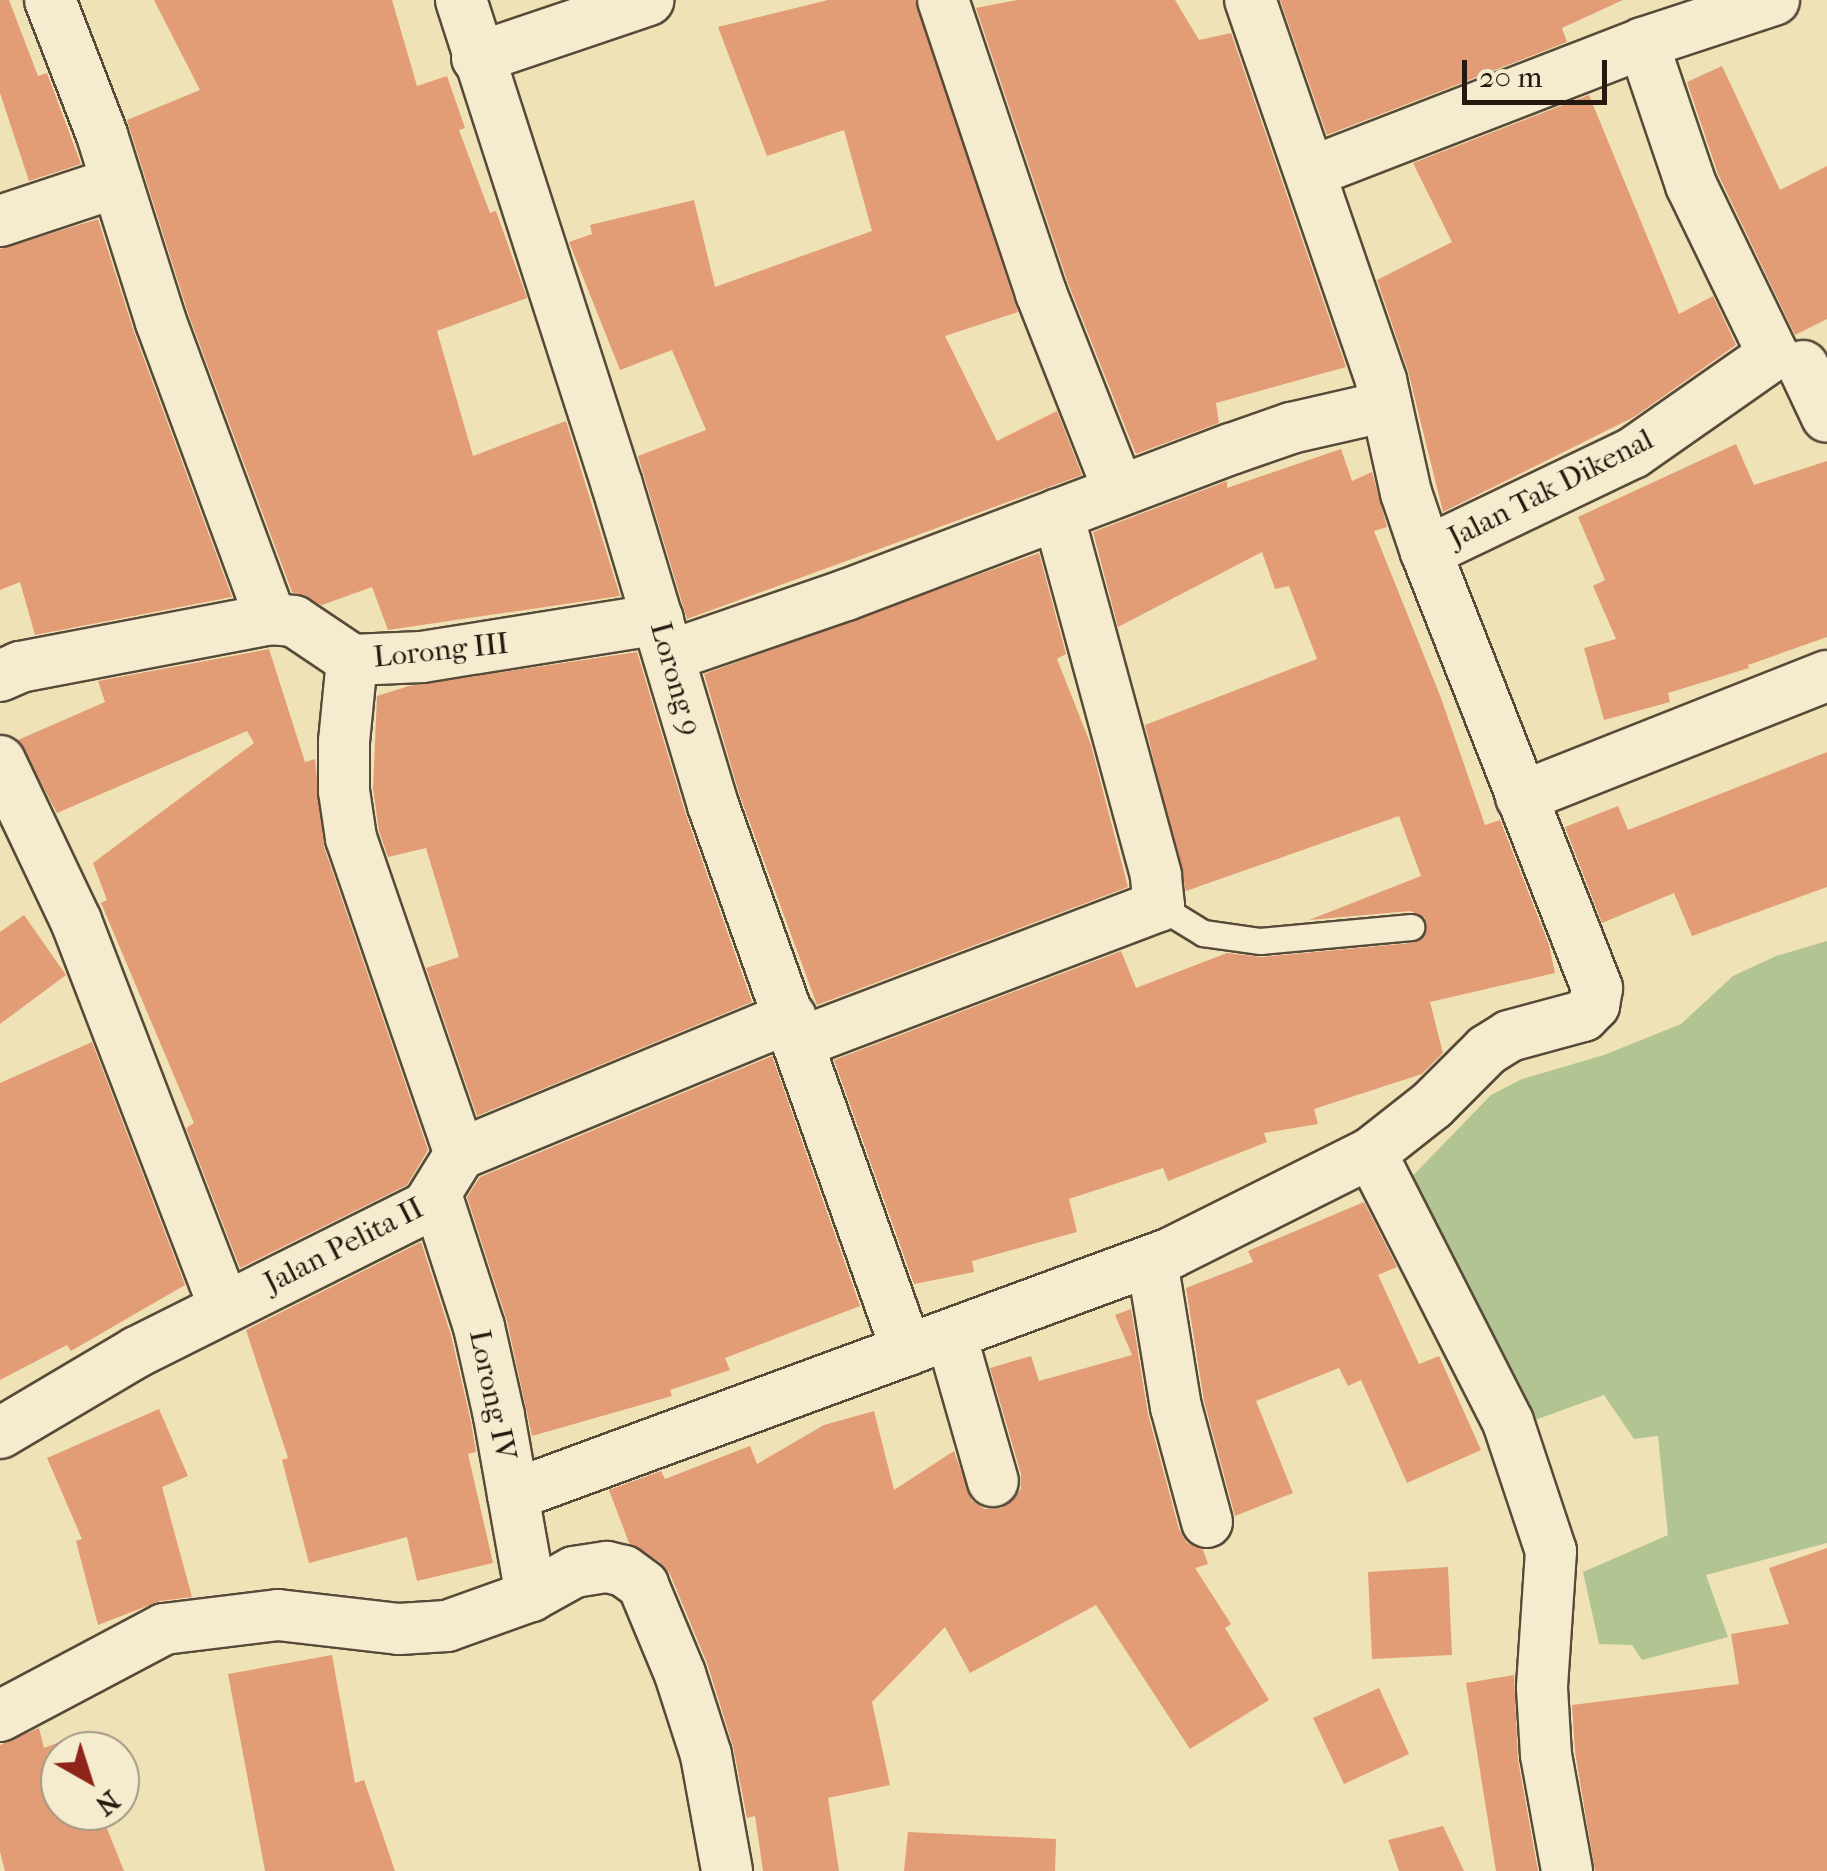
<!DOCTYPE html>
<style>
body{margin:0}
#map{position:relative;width:1827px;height:1871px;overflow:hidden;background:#efe2b7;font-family:"IM FELL French Canon",serif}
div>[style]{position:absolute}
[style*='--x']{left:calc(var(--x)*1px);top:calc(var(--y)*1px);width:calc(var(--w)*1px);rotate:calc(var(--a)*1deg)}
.green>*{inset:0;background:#b3c493}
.building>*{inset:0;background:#e39d76}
.roads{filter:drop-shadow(2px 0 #584a39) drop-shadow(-2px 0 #584a39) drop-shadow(0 2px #584a39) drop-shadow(0 -2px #584a39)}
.service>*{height:25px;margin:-12.5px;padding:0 12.5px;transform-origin:12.5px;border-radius:12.5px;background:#f5ecd0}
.minor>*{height:50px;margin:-25px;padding:0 25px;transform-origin:25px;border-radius:25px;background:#f5ecd0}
span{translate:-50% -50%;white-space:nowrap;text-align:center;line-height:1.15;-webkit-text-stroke:10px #f5ecd0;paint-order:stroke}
.street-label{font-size:30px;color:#25180f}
.north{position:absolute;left:40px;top:1731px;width:100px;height:100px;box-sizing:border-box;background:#f5ecd0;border:2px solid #a29783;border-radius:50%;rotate:141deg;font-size:28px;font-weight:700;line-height:40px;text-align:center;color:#25180f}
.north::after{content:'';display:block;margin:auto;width:35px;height:45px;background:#8f2418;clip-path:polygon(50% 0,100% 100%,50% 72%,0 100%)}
.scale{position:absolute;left:1462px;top:60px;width:145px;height:45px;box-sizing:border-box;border:5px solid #25180f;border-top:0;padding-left:12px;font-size:30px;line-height:35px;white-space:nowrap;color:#25180f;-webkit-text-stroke:8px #f5ecd0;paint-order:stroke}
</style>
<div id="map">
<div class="green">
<i style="clip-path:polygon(1827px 941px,1827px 1543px,1706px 1575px,1728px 1637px,1642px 1660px,1632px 1645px,1599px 1644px,1583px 1572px,1668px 1535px,1658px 1436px,1634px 1439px,1604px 1395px,1513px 1428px,1396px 1193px,1491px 1095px,1522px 1079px,1604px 1055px,1681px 1024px,1733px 976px,1776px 956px)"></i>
</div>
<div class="building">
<i style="clip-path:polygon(0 0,9px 0,38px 76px,47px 73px,81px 164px,29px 181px,0 93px)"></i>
<i style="clip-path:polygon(154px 0,392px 0,417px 86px,447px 76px,465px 128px,459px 130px,490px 213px,496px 211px,527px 298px,437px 331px,473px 456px,566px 421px,620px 596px,388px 630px,372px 587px,322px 605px,292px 592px,188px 313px,127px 120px,200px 90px)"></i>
<i style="clip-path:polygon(828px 0,915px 0,1018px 312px,945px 336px,997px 441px,1057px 411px,1082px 475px,687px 619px,638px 456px,706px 430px,672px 350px,620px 370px,569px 242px,592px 234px,590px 225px,694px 200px,715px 287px,872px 231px,844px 130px,767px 156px,718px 27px)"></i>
<i style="clip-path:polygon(1017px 0,1175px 0,1199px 40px,1231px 33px,1346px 367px,1216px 403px,1219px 423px,1136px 454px,1068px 283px,976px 8px)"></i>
<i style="clip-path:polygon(1280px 0,1623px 0,1562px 28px,1567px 42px,1327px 135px)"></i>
<i style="clip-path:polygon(1722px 66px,1780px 190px,1827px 166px,1827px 319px,1795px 335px,1718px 174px,1687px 82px)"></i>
<i style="clip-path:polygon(1589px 95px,1679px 314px,1713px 296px,1736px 345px,1634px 417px,1443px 512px,1408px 371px,1377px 280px,1452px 242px,1413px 163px)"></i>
<i style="clip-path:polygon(98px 219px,134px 332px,232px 597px,35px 635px,20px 582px,0 590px,0 249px)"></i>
<i style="clip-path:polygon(1736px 444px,1754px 485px,1827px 461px,1827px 637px,1748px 665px,1749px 668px,1668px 693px,1670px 702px,1604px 720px,1584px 648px,1616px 639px,1593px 586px,1605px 580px,1578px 517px)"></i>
<i style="clip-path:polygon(1341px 449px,1352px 481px,1372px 472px,1387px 527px,1374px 531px,1441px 698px,1485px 825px,1500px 820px,1549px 945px,1555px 973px,1430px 1002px,1443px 1053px,1422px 1074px,1314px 1109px,1318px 1124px,1264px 1133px,1267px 1142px,1168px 1181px,1163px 1168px,1069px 1199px,1077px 1232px,972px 1261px,974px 1272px,914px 1284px,834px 1060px,1121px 951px,1136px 988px,1227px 953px,1262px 957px,1412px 943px,1425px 935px,1425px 918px,1410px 911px,1309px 920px,1421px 876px,1399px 816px,1186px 891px,1145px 725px,1317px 659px,1289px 586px,1275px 589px,1262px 552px,1118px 627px,1093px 532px,1227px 481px,1227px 488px)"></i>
<i style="clip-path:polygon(1039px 553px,1066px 654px,1057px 659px,1091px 745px,1128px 887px,817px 1005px,740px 796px,704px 674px)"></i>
<i style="clip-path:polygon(269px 649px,305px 762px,315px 759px,324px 847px,428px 1150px,407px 1185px,240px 1268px,186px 1128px,194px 1123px,101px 903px,107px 900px,93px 863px,254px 743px,247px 731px,57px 813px,18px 740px,105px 702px,98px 681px)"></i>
<i style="clip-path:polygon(637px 652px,686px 815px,752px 1002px,477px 1116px,426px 968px,459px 957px,426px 848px,388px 857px,379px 831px,373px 789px,377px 696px,409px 686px)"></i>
<i style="clip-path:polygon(1827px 752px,1827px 887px,1692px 936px,1674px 893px,1602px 923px,1565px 827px,1618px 806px,1628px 830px)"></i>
<i style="clip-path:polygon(24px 915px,66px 975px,0 1024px,0 932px)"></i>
<i style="clip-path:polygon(92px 1042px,185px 1285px,71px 1351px,67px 1345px,0 1380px,0 1083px)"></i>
<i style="clip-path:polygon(772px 1056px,860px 1306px,725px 1358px,730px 1370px,670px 1390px,672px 1396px,532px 1436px,507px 1321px,467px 1197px,480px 1177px)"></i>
<i style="clip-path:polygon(1364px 1202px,1397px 1267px,1378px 1275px,1419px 1364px,1439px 1356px,1481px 1450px,1407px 1483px,1361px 1380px,1348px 1386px,1339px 1368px,1256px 1401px,1293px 1493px,1235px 1516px,1204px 1401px,1186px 1288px,1253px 1262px,1248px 1251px)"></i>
<i style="clip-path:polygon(421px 1242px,451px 1335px,471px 1422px,476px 1452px,468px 1454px,493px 1563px,417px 1581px,407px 1537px,309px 1563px,282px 1460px,288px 1458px,246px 1330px)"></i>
<i style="clip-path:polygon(1131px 1309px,1148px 1414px,1179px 1529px,1187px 1543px,1203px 1550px,1208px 1564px,1195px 1568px,1231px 1624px,1225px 1628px,1269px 1700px,1190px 1749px,1096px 1605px,970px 1673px,945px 1627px,872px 1702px,890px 1785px,828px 1798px,839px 1871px,763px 1871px,755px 1816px,747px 1818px,733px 1746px,707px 1663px,670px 1574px,660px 1562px,629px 1543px,609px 1490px,661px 1471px,665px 1479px,750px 1446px,757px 1464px,824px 1425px,874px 1411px,894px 1490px,954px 1451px,972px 1501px,985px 1509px,1002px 1508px,1021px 1489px,1021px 1474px,990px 1368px,1031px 1356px,1039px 1381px,1132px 1355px,1115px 1315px)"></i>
<i style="clip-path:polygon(159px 1409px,188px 1476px,162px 1487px,192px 1597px,160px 1601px,98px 1625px,76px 1541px,82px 1539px,47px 1458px)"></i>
<i style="clip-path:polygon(1827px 1548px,1827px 1871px,1595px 1871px,1575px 1752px,1572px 1705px,1739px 1684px,1731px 1634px,1789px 1624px,1769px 1568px)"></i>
<i style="clip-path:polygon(1448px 1567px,1452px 1655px,1372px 1659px,1368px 1572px)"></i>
<i style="clip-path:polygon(332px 1655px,355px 1783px,364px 1780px,395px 1871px,265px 1871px,228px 1674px)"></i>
<i style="clip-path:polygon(1514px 1675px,1518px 1760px,1538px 1871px,1496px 1871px,1466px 1683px)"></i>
<i style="clip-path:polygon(1379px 1688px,1409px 1754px,1344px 1784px,1313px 1718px)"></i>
<i style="clip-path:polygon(39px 1728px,44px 1748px,70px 1738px,76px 1751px,60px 1751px,60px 1811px,100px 1811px,124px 1871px,5px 1871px,0 1852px,0 1745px)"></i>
<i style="clip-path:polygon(1443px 1826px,1464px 1871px,1399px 1871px,1388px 1840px)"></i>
<i style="clip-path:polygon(908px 1832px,1056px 1839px,1055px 1871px,904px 1871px)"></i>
</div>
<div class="roads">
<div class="service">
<i style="--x:1159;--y:906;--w:52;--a:31.5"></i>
<i style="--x:1203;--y:933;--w:58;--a:8"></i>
<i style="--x:1260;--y:941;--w:152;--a:-5.3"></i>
</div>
<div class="minor">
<i style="--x:50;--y:0;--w:145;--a:68.9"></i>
<i style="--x:102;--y:135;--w:196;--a:72.5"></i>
<i style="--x:161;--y:322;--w:317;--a:69.7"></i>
<i style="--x:461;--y:0;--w:509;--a:72.17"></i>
<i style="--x:617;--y:485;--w:334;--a:73.3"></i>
<i style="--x:713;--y:805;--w:579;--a:70.44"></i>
<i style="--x:943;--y:0;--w:309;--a:71.5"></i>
<i style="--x:1041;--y:293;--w:210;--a:68.5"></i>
<i style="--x:1643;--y:43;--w:150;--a:71.3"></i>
<i style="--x:1691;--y:185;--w:189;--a:64.2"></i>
<i style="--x:477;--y:58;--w:181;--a:-18.7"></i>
<i style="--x:1311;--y:172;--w:356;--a:-21.2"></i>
<i style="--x:1643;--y:43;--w:138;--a:-18.2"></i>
<i style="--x:0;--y:221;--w:123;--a:-18.4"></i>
<i style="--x:1803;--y:366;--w:56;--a:64.8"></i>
<i style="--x:1426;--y:552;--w:229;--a:-25.6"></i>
<i style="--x:1633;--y:453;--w:171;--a:-35"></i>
<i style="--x:669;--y:656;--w:187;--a:-19"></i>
<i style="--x:846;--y:595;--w:412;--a:-20.8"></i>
<i style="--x:1231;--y:449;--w:64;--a:-19.3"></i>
<i style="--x:1291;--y:428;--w:98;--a:-12.9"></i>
<i style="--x:352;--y:660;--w:81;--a:95.6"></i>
<i style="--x:344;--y:741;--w:50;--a:90"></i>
<i style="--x:344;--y:791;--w:48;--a:81.5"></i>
<i style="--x:351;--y:838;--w:334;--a:71"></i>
<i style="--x:0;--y:676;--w:22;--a:-24"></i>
<i style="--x:20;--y:667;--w:256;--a:-10.8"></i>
<i style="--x:271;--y:619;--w:23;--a:5"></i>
<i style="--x:294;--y:621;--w:70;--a:33.9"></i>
<i style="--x:352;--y:660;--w:70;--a:-2.5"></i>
<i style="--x:422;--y:657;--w:239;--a:-9.1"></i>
<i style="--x:0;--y:761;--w:177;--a:64.6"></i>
<i style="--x:76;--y:921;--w:413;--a:69"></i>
<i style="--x:1521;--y:797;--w:329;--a:-21.6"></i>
<i style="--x:801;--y:1042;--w:383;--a:-20.8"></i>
<i style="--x:1159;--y:906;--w:31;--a:-96"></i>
<i style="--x:1156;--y:875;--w:374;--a:-105.2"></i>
<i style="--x:1371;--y:1153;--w:302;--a:63"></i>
<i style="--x:1508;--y:1422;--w:136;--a:71.6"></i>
<i style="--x:1551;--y:1551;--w:137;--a:93.8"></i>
<i style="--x:1542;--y:1688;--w:67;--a:86.6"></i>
<i style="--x:1546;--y:1755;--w:118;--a:79.7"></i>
<i style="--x:437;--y:1197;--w:137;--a:72.1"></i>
<i style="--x:479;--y:1327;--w:91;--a:77.3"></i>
<i style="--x:499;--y:1416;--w:183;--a:79.9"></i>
<i style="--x:1152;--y:1261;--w:148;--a:80.7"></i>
<i style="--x:1176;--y:1407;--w:119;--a:74.9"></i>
<i style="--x:951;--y:1335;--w:152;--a:74"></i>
<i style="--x:0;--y:1433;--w:159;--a:-30.6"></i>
<i style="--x:137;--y:1352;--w:324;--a:-26.6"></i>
<i style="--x:427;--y:1207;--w:62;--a:-58.1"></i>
<i style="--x:460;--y:1154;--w:358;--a:-22.5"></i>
<i style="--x:513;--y:1495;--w:701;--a:-20.19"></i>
<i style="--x:1171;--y:1253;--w:224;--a:-26.6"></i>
<i style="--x:1371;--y:1153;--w:78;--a:-38.2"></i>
<i style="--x:1432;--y:1105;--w:78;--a:-45"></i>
<i style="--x:1487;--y:1050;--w:26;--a:-32"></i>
<i style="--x:1509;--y:1036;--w:77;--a:-15.1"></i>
<i style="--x:1583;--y:1016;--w:16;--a:-45"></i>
<i style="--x:1594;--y:1005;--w:17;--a:-80"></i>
<i style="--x:1597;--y:988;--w:468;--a:-111.4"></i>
<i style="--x:1426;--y:552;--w:62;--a:-108.7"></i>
<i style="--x:1406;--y:493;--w:116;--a:-102.5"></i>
<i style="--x:1381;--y:380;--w:402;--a:-109"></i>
<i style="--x:0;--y:1716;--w:186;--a:-27.9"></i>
<i style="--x:164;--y:1629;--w:115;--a:-7"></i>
<i style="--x:278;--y:1615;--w:122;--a:6.6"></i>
<i style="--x:399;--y:1629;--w:48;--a:-3.6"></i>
<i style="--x:447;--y:1626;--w:89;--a:-19.7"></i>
<i style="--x:531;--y:1596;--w:49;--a:-29.2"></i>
<i style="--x:574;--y:1572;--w:33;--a:-9"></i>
<i style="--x:607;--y:1567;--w:17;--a:13"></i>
<i style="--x:624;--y:1571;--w:24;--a:36"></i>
<i style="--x:643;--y:1585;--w:96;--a:67.4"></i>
<i style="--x:680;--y:1674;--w:85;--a:72.2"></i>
<i style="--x:706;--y:1755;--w:118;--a:79.7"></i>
</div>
</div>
<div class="street-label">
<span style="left:1551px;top:489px;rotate:-27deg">Jalan Tak Dikenal</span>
<span style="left:441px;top:651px;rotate:-6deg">Lorong III</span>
<span style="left:675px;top:679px;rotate:74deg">Lorong 9</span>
<span style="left:344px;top:1246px;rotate:-27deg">Jalan Pelita II</span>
<span style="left:492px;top:1395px;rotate:78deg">Lorong IV</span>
</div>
<div class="north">N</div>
<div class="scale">20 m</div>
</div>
